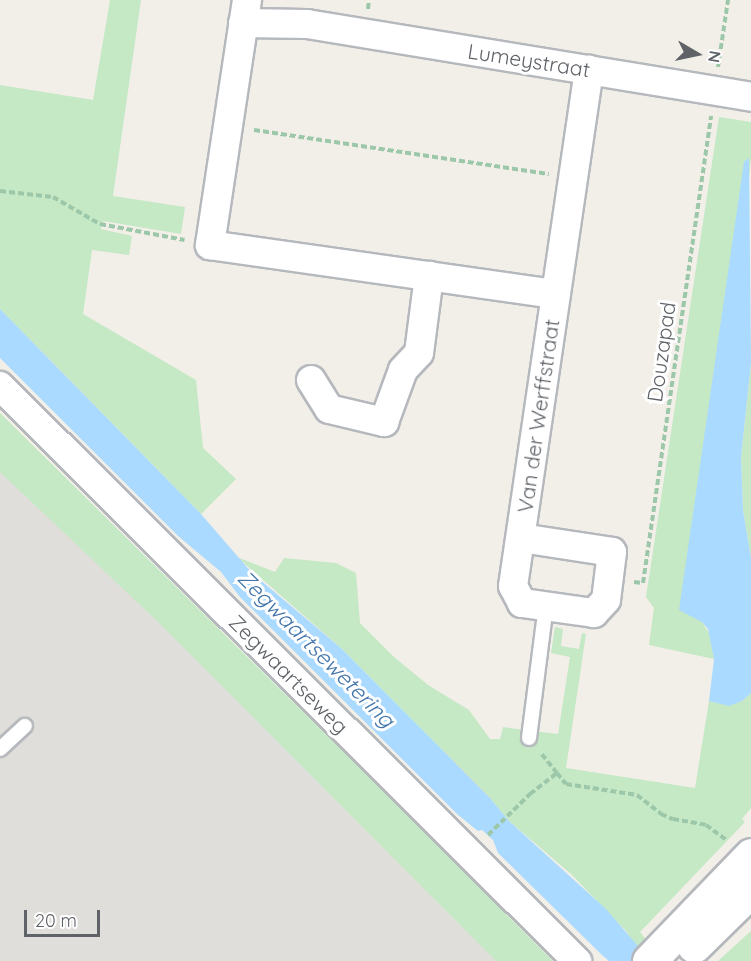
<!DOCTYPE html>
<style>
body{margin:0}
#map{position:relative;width:751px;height:961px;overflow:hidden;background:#f1efe8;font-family:Quicksand,sans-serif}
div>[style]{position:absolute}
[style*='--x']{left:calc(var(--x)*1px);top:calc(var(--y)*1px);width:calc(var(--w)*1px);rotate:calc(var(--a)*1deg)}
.industrial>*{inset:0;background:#e0deda}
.green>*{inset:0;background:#c5e8c5}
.water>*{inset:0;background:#aadaff}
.path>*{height:4px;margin-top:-2px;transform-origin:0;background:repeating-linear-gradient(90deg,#9cc7a9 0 6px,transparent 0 9px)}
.roads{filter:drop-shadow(2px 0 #b5b8bc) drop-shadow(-2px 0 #b5b8bc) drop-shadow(0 2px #b5b8bc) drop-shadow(0 -2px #b5b8bc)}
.lane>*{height:14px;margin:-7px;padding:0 7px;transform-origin:7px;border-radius:7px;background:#fff}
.street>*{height:28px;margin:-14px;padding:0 14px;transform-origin:14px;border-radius:14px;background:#fff}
.secondary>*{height:33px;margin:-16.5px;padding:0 16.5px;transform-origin:16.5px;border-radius:16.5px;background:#fff}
span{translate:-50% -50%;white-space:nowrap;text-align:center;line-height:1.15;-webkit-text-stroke:6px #fff;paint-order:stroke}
.street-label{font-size:21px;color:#5f6368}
.water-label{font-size:22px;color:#4174aa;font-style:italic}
.north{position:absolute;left:667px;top:24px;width:60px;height:60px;-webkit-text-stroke:4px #fff;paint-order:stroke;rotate:99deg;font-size:16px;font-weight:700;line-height:24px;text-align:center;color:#5f6368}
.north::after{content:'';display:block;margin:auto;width:21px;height:27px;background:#5f6368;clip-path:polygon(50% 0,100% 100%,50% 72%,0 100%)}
.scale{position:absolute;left:24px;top:910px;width:76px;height:27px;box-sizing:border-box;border:3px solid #5f6368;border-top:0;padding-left:8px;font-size:18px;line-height:21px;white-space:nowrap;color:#5f6368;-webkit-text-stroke:4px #fff;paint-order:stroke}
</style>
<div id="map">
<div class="industrial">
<i style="clip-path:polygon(0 450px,524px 961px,0 961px)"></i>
</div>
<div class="green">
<i style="clip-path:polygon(110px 0,141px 0,113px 196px,185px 207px,181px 234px,103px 221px,101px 229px,132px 236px,129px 255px,92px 250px,83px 314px,196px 380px,203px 448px,236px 479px,201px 514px,0 309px,0 85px,93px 100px)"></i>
<i style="clip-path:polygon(719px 117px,751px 122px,751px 158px,702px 622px,711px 636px,714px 659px,649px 645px,654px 608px,646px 597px)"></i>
<i style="clip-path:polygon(751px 363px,751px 558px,743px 510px,741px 457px)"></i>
<i style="clip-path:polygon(0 413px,371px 779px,553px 961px,496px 961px,158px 622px,0 472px)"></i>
<i style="clip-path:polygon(237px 557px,275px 572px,284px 558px,336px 563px,356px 573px,360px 623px,393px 656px,428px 685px,469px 710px,490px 739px,500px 739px,503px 727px,558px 734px,570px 657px,551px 653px,555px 627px,563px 629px,561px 646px,579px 649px,582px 633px,586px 634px,566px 768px,695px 788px,709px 701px,729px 705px,742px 701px,751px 693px,751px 808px,742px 819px,745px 822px,640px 932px,645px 938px,638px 949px,626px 931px,571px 874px,509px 821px,490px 798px,342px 649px)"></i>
<i style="clip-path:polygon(751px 931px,751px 961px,718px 961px)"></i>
</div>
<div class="water">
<i style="clip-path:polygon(749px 158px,751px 363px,741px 457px,743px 510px,751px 558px,751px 693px,742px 701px,729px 706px,709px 701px,714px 659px,708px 629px,702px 622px,679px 610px,744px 162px)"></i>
<i style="clip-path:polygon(0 309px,201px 514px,252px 573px,342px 649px,490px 798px,509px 821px,606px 909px,651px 961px,609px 961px,603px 956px,498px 853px,493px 840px,482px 830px,478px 831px,457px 814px,240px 597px,221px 572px,178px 536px,0 358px)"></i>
</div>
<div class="path">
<i style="--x:368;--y:9;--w:9;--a:-84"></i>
<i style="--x:718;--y:67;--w:68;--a:-81.5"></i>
<i style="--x:254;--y:130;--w:298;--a:8.5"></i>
<i style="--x:0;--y:191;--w:53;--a:6.5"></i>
<i style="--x:53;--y:197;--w:54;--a:29.9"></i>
<i style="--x:100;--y:224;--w:86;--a:10.7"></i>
<i style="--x:634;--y:582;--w:9;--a:6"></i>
<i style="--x:643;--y:583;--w:472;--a:-81.7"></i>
<i style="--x:557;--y:773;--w:14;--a:51"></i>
<i style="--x:566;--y:784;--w:72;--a:8.8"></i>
<i style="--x:637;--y:795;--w:31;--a:38"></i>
<i style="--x:661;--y:814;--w:13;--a:23"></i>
<i style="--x:673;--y:819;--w:34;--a:10"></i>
<i style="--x:706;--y:825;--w:26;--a:36"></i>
<i style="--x:488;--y:835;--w:59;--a:-44.3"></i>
<i style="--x:530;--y:794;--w:34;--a:-38"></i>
<i style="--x:557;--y:773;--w:26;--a:-129"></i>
</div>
<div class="roads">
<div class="lane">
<i style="--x:529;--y:738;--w:133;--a:-82.7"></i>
<i style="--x:0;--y:749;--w:34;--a:-43"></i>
</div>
<div class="street">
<i style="--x:247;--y:0;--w:248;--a:98.6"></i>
<i style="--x:210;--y:245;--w:349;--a:8.1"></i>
<i style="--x:243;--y:23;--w:64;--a:0.9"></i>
<i style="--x:307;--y:24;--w:450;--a:9.3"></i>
<i style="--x:311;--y:380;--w:34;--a:58"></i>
<i style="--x:329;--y:409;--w:57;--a:13.3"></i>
<i style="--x:384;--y:422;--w:55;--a:-69.9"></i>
<i style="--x:403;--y:370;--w:23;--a:-47"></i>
<i style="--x:419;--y:353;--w:78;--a:-82.6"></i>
<i style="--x:0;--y:386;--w:815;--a:44.9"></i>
<i style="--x:521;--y:538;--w:92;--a:8.7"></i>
<i style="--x:612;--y:552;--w:48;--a:97.1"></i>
<i style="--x:606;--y:600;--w:18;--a:133"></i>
<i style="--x:594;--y:613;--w:73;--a:-172.1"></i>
<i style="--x:522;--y:603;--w:19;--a:-118"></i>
<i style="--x:513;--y:586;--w:522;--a:-81.62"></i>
</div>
<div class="secondary">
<i style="--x:694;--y:946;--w:80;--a:-44.5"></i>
<i style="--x:649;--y:961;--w:147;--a:-46.1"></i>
</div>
</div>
<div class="street-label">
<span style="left:529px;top:60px;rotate:9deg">Lumeystraat</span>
<span style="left:661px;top:352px;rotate:-82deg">Douzapad</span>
<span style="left:538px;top:416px;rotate:-82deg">Van der Werffstraat</span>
<span style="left:289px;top:674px;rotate:45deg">Zegwaartseweg</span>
</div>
<div class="water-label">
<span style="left:316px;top:649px;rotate:45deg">Zegwaartsewetering</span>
</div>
<div class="north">N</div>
<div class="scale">20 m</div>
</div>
